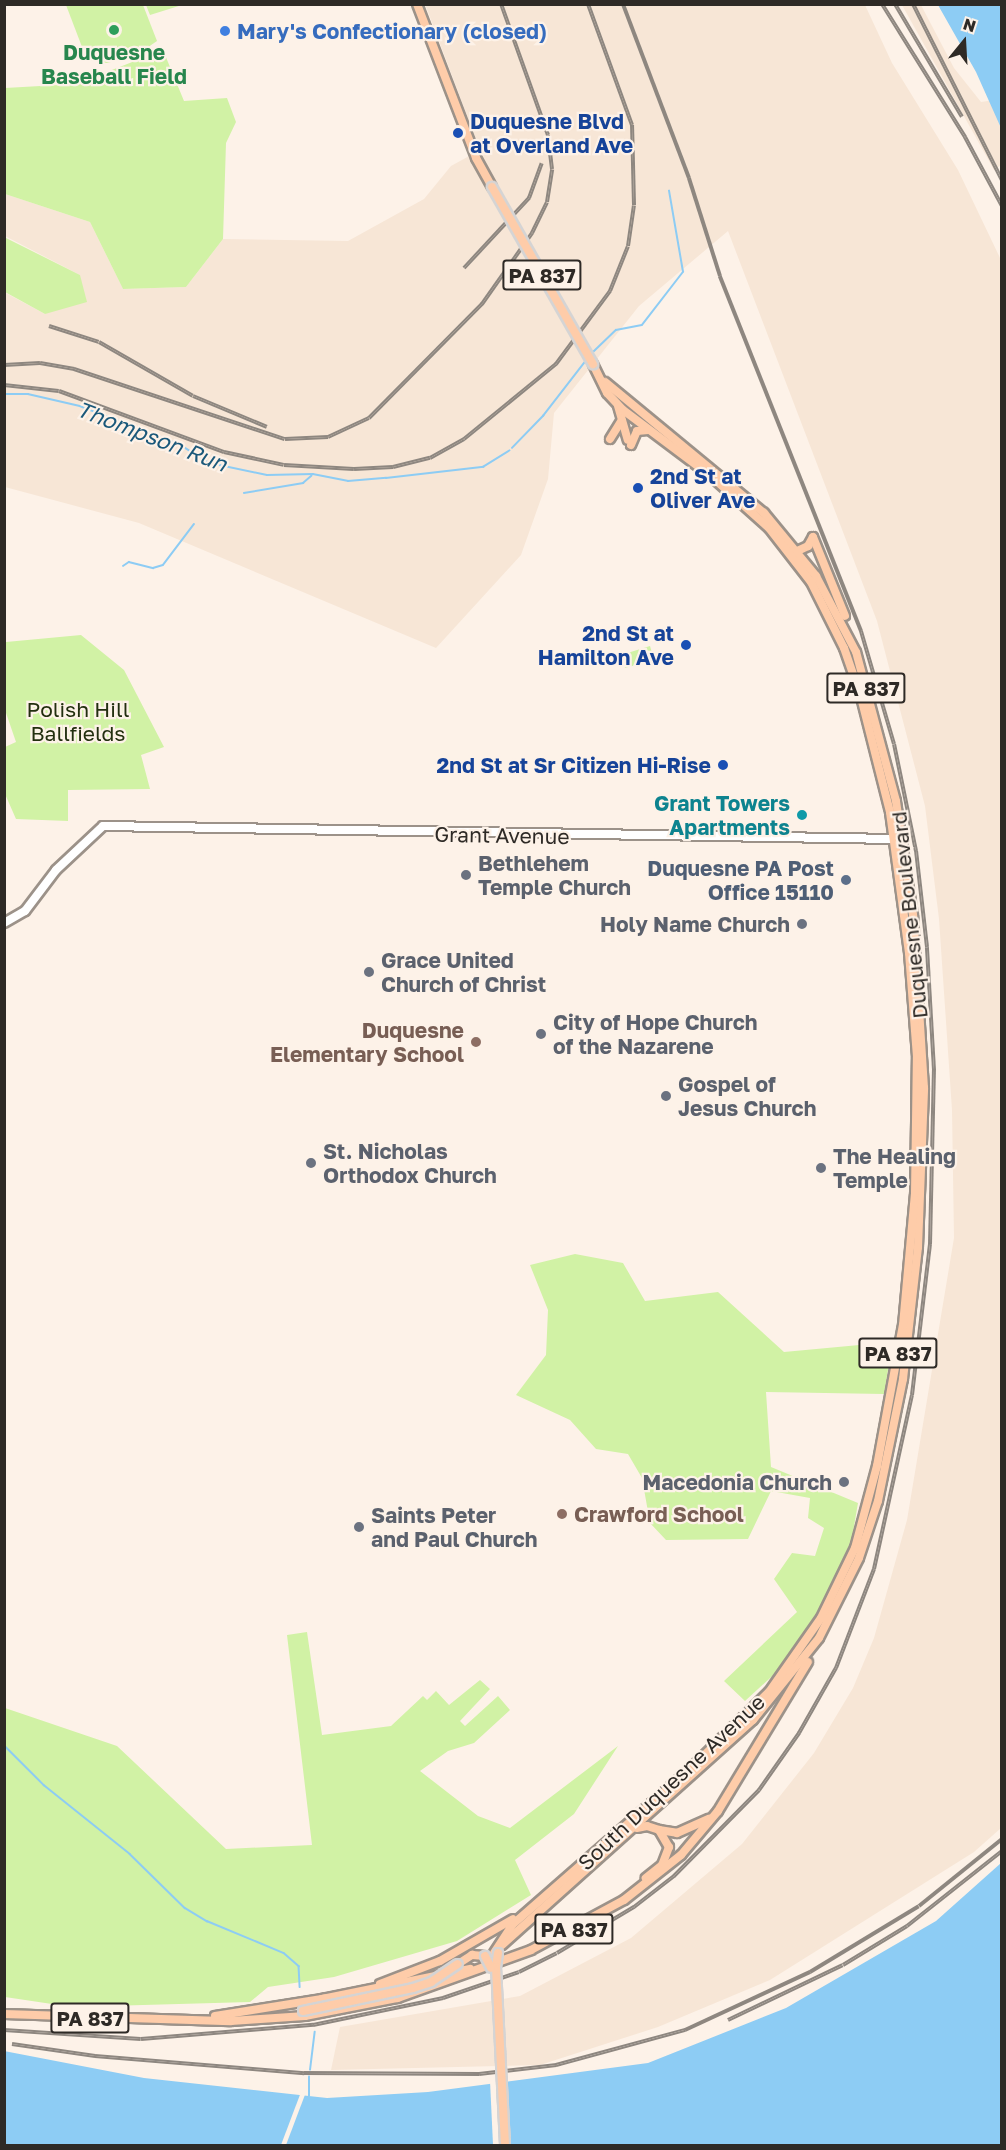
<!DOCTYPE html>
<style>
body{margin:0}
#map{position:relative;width:1006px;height:2150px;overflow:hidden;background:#fdf2e8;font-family:"Golos Text",sans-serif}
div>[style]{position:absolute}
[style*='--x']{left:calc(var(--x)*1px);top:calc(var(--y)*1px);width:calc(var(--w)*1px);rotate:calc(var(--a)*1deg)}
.built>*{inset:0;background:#f7e6d6}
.green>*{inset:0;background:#d1f2a5}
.water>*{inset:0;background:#8dccf4}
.pier>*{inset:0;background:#fdf2e8}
.stream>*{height:1.5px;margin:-0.75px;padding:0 0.75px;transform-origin:0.75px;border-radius:0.75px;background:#8dccf4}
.roads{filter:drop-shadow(2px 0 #9c9289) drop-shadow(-2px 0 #9c9289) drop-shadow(0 2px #9c9289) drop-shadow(0 -2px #9c9289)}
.secondary>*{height:8px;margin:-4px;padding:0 4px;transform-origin:4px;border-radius:4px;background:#fff}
.primary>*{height:8px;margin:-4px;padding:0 4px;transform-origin:4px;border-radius:4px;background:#fecca9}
.rail>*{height:4px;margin-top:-2px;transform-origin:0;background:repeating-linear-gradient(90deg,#fdf2e8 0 4.5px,#8e8780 0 9px);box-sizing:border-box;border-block:2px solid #8e8780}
.bridges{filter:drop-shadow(2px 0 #d5d4d4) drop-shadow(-2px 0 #d5d4d4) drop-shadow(0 2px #d5d4d4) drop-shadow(0 -2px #d5d4d4)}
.primary-bridge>*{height:8px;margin:-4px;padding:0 4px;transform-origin:4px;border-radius:4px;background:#fecca9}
.dots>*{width:16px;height:16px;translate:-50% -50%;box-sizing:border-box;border:3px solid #fdf2e8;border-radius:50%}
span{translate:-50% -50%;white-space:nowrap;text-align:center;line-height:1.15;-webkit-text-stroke:4.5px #fdf2e8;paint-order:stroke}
.shield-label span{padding:2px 4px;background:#fdf2e8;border:2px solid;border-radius:4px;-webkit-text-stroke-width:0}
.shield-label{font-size:20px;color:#2e2a26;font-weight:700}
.shop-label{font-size:21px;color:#366cbe;font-weight:700}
.left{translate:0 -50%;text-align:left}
.leisure-label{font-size:21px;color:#27864d;font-weight:700}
.transit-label{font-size:21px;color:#164399;font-weight:700}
.right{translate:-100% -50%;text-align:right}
.park-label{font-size:21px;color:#232f0f}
.culture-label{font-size:21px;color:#0d838f;font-weight:700}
.street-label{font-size:21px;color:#2e2a26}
.worship-label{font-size:21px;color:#5b616d;font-weight:700}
.service-label{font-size:21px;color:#4e5e75;font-weight:700}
.education-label{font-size:21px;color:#785e54;font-weight:700}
.water-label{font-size:22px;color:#1a587a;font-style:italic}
.frame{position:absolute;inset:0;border:6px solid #2e2a26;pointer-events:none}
.north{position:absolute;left:934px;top:12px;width:60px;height:60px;-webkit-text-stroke:4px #fdf2e8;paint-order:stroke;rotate:18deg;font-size:16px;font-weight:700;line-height:24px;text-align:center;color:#2e2a26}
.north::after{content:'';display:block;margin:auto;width:21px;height:27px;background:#2e2a26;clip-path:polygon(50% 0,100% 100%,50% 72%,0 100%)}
</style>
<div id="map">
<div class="built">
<i style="clip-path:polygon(425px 4px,865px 5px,892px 63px,958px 170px,1001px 260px,1001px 1828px,974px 1852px,770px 1980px,658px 2027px,540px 2065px,331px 2070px,340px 2027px,520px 1996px,631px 1938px,742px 1844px,814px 1753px,853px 1688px,874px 1638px,907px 1520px,954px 1238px,952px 1110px,939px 919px,925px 806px,877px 621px,728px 231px,639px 306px,554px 413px,548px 479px,521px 555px,436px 648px,139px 523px,5px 487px,4px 292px,45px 314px,80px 275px,5px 236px,5px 194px,90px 222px,123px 289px,186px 287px,223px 239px,348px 241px,424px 199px,451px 166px,480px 150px)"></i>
<i style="clip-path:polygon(902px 5px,921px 5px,954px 68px,981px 102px,1001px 99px,1001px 165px,994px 170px)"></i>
</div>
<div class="green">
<i style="clip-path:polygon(66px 5px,143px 5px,157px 41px,135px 56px,107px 63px,87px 60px)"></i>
<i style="clip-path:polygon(146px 5px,146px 4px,182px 5px,150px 15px)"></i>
<i style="clip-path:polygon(163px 50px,184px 101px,227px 98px,236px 122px,226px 143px,223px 239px,186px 287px,123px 289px,90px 222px,5px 194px,5px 88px,76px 84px)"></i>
<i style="clip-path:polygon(4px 237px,80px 275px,87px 302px,45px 314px,5px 292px)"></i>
<i style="clip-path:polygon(81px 635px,124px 670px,164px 747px,141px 755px,150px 789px,68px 790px,68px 821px,16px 819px,5px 794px,5px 747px,16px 742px,5px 710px,6px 642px)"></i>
<i style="clip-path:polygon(650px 646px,654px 660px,625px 668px,621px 655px)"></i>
<i style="clip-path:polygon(575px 1254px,623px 1263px,645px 1301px,718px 1292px,784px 1352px,870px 1344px,892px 1346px,884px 1394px,766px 1392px,771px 1467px,858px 1503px,850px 1550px,824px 1603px,781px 1668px,745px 1701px,724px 1681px,797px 1612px,774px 1579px,792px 1553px,815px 1556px,824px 1528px,808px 1518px,810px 1498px,771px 1491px,748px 1539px,666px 1540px,650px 1523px,642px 1478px,628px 1454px,596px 1449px,570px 1420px,516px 1395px,546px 1355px,548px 1310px,530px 1265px)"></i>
<i style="clip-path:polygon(307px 1632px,322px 1735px,391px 1726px,423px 1696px,427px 1700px,436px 1691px,449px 1705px,480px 1680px,490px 1689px,460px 1721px,465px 1726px,498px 1696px,510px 1710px,474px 1743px,448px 1751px,420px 1771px,478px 1816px,510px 1828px,618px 1746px,574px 1814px,515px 1860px,531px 1895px,457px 1941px,334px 1977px,268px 1987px,250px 2002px,72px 2007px,5px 1997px,5px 1708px,117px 1746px,226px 1849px,312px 1845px,287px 1635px)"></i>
</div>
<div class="water">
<i style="clip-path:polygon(938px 5px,1001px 5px,1001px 128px,976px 72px)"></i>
<i style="clip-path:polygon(1001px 1863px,1001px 2145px,5px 2145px,4px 2051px,144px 2078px,327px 2098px,428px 2092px,648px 2063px,786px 2008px,936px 1921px)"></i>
</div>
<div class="pier">
<i style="clip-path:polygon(504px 2079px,508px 2145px,493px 2145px,490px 2081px)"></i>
<i style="clip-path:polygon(301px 2092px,306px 2092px,286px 2145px,281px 2145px)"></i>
</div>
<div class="stream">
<i style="--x:592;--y:353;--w:33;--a:-44"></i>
<i style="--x:616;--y:330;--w:26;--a:-11"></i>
<i style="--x:642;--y:325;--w:67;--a:-52.3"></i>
<i style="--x:683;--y:272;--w:82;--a:-99.8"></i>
<i style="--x:4;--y:394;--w:24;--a:0"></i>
<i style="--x:28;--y:394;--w:53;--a:13"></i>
<i style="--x:80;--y:406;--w:106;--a:21"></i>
<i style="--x:179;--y:444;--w:36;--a:32"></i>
<i style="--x:210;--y:463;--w:58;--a:11.9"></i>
<i style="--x:267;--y:475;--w:46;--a:-1.2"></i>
<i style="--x:313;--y:474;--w:36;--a:11"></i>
<i style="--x:348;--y:481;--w:38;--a:-5"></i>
<i style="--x:386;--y:478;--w:98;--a:-6.5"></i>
<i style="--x:483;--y:467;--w:31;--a:-32"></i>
<i style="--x:512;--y:448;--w:45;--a:-45.9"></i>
<i style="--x:543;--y:416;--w:72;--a:-52.3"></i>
<i style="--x:244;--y:493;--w:60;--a:-9.6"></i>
<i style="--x:303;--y:483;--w:11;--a:-41"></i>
<i style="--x:123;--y:566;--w:7;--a:-34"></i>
<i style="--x:129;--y:562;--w:25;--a:14"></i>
<i style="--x:153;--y:568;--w:10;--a:-17"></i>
<i style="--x:163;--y:565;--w:51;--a:-52.9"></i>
<i style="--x:4;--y:1745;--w:57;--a:45"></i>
<i style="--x:44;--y:1785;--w:110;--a:38.7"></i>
<i style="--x:130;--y:1854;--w:77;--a:44.5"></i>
<i style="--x:185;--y:1908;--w:26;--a:31"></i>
<i style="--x:207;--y:1921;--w:83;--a:22.6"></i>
<i style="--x:284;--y:1953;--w:20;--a:41"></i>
<i style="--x:299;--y:1966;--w:21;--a:87"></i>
<i style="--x:310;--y:2070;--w:38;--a:-83"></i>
<i style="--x:309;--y:2096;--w:19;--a:-90"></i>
</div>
<div class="roads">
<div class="secondary">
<i style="--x:4;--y:923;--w:24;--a:-30"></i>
<i style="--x:25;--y:911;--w:51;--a:-52.9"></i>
<i style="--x:56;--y:870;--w:64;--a:-43.1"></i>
<i style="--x:103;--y:826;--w:794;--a:0.94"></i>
</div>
<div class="primary">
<i style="--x:417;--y:4;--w:165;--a:69"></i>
<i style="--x:476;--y:158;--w:33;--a:61"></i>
<i style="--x:618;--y:406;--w:35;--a:74"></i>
<i style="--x:610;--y:439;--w:22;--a:-58"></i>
<i style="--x:631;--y:445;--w:15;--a:-67"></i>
<i style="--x:637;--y:431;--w:11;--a:-5"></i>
<i style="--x:813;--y:537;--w:85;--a:67.9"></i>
<i style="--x:793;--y:553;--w:17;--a:-25"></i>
<i style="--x:808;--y:546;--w:10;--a:-61"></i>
<i style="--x:637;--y:1828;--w:10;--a:-11"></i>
<i style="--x:647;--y:1826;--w:13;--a:18"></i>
<i style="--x:659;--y:1830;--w:20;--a:60"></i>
<i style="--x:669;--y:1847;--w:19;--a:111"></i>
<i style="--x:662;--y:1865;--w:21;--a:141"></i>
<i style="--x:659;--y:1830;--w:18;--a:9"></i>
<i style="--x:677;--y:1833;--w:35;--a:-24"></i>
<i style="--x:502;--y:1945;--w:337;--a:-41.9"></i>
<i style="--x:753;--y:1720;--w:105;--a:-51.2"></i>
<i style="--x:819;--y:1638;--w:89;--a:-63.4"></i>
<i style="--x:859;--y:1558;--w:60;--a:-71.6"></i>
<i style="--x:878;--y:1501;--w:125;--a:-78.4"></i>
<i style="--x:903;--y:1379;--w:133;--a:-83.5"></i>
<i style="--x:918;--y:1247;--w:159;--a:-87.8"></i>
<i style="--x:924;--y:1088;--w:173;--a:-93.6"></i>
<i style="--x:913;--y:915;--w:115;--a:-98.5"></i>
<i style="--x:896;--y:801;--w:154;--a:-105"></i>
<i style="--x:856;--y:652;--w:86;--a:-117.8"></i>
<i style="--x:816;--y:576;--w:82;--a:-129.5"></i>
<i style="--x:764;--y:513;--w:206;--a:-140.5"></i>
<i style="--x:494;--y:1953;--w:33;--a:-57"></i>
<i style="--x:512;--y:1925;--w:237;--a:-41.2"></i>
<i style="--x:690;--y:1769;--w:110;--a:-44.3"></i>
<i style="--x:769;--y:1692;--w:90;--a:-54.9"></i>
<i style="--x:821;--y:1618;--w:78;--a:-64.1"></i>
<i style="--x:855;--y:1548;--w:85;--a:-75"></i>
<i style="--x:877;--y:1466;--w:143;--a:-79.6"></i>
<i style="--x:903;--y:1325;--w:133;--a:-84.8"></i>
<i style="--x:915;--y:1193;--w:136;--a:-89.2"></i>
<i style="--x:917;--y:1057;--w:104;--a:-94.4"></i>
<i style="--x:909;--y:953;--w:142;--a:-97.7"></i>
<i style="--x:890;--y:812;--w:119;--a:-104.2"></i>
<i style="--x:861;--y:697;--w:52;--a:-109.1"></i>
<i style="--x:844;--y:648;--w:74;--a:-116.6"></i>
<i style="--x:811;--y:582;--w:68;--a:-127.9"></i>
<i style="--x:769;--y:528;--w:78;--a:-138.1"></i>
<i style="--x:711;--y:476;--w:110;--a:-143.1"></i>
<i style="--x:623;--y:410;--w:23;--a:-133"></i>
<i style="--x:607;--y:393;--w:32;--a:-116"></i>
<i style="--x:458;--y:1964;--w:17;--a:-33"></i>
<i style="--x:472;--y:1955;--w:13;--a:4"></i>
<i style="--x:380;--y:1984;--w:64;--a:-21"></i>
<i style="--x:440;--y:1961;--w:84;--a:-29.9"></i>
<i style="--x:322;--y:1999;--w:151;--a:-11.5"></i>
<i style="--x:4;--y:2014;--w:227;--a:1.8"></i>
<i style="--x:231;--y:2021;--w:74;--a:-3.9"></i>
<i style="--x:305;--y:2016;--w:95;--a:-11"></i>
<i style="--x:398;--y:1998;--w:141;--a:-19.8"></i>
<i style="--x:531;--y:1950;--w:106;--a:-28.3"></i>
<i style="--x:624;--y:1900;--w:73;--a:-38.3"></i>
<i style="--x:681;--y:1855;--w:57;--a:-49.9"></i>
<i style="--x:718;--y:1811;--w:174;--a:-58.9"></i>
<i style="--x:215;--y:2016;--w:113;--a:-9.1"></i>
</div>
</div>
<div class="rail">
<i style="--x:882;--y:4;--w:157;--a:58"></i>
<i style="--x:965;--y:137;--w:78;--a:61.8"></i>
<i style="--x:895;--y:4;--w:131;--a:59.3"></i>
<i style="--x:913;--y:4;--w:197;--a:63.2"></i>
<i style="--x:464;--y:268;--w:96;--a:-47.1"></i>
<i style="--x:529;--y:198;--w:37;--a:-70"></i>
<i style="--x:49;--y:326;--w:52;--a:17.7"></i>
<i style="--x:99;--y:342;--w:108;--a:29.9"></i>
<i style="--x:193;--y:396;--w:80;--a:22.7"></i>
<i style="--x:4;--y:365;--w:36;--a:-3"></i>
<i style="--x:40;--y:363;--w:35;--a:10"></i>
<i style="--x:74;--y:369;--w:222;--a:18.4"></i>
<i style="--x:285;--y:439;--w:43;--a:-2.7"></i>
<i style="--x:328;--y:437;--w:45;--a:-24.9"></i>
<i style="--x:369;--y:418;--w:161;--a:-45.3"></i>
<i style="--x:482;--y:304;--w:87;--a:-54.8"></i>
<i style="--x:532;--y:233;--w:34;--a:-64"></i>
<i style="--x:547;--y:202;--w:33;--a:-81"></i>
<i style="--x:552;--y:169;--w:34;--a:-97"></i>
<i style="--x:548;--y:135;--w:139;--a:-109.7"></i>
<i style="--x:4;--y:385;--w:55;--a:6.2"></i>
<i style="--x:59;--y:391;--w:176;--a:20.3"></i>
<i style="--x:224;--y:452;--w:61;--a:12.2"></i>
<i style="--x:284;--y:465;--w:70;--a:3.3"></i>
<i style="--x:354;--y:469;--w:39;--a:-3"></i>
<i style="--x:393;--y:467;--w:38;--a:-14"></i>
<i style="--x:430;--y:458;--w:39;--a:-29"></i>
<i style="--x:464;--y:439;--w:119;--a:-39.2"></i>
<i style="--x:556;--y:364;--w:91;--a:-53.5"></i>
<i style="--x:610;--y:291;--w:48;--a:-68.2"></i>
<i style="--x:628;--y:246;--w:41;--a:-81.7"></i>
<i style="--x:634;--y:205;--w:80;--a:-91.4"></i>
<i style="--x:632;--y:125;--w:129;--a:-110"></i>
<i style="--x:728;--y:2020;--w:127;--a:-25.6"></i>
<i style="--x:843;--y:1965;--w:75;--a:-31.4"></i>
<i style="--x:907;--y:1926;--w:121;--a:-38.3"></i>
<i style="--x:4;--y:2030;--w:137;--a:3.8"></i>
<i style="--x:141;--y:2039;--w:173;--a:-4.7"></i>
<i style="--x:313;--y:2025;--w:133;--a:-11.7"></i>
<i style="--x:443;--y:1998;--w:80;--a:-18.9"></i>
<i style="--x:519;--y:1972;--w:42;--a:-26.6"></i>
<i style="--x:557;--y:1953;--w:90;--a:-30.9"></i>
<i style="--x:634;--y:1907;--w:51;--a:-37.8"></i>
<i style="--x:674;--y:1876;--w:121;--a:-45.3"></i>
<i style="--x:759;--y:1790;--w:70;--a:-54.9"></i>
<i style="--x:799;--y:1733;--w:75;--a:-60.4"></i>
<i style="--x:836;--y:1668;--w:106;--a:-69"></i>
<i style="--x:874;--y:1569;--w:178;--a:-77.7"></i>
<i style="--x:912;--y:1395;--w:152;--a:-83.2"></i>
<i style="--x:930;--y:1244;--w:174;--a:-88.7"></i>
<i style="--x:934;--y:1070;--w:123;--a:-93.3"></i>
<i style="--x:927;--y:947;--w:97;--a:-96.5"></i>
<i style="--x:916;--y:851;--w:109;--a:-101.6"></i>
<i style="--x:894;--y:744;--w:118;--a:-106.3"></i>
<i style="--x:861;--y:631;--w:382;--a:-111.7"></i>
<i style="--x:720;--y:276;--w:103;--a:-107.6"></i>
<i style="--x:689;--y:178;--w:186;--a:-110.8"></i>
<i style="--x:12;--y:2044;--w:84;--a:8.2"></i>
<i style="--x:95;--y:2056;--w:210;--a:4.7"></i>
<i style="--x:304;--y:2073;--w:175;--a:0.3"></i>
<i style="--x:479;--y:2074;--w:78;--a:-6.7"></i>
<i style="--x:556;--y:2065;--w:134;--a:-15.2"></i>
<i style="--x:685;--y:2030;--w:138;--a:-24.9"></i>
<i style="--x:810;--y:1972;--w:127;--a:-31.2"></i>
<i style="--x:919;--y:1906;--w:107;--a:-38.9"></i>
</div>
<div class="bridges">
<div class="primary-bridge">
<i style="--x:492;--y:187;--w:204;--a:60.3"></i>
<i style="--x:498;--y:1953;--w:14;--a:98"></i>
<i style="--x:496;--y:1967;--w:179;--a:87.1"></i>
<i style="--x:485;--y:1956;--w:13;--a:63"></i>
<i style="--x:303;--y:2011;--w:112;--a:-11.8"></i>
<i style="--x:413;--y:1988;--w:19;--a:-18"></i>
<i style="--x:431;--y:1982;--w:32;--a:-34"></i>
</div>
</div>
<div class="dots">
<i style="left:114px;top:30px;background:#2e9e5b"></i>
<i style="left:225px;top:31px;background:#3f7fe0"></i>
<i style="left:458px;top:133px;background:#1a4fb4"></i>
<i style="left:638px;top:488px;background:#1a4fb4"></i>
<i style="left:686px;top:645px;background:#1a4fb4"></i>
<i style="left:723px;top:765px;background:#1a4fb4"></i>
<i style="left:802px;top:815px;background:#0f9aa8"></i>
<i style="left:466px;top:875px;background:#6b7280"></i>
<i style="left:846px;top:880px;background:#5c6f8a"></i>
<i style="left:802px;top:924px;background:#6b7280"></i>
<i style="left:369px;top:972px;background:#6b7280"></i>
<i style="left:541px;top:1034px;background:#6b7280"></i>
<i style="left:476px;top:1042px;background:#8d6e63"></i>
<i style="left:666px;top:1096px;background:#6b7280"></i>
<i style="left:311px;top:1163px;background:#6b7280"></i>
<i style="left:821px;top:1168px;background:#6b7280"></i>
<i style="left:844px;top:1482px;background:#6b7280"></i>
<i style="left:562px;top:1514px;background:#8d6e63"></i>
<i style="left:359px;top:1527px;background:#6b7280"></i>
</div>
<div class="shield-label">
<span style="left:542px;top:275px">PA 837</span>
<span style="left:866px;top:688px">PA 837</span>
<span style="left:898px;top:1353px">PA 837</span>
<span style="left:574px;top:1929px">PA 837</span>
<span style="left:90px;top:2018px">PA 837</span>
</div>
<div class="shop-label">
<span class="left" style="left:237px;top:31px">Mary's Confectionary (closed)</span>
</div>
<div class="leisure-label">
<span style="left:114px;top:64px">Duquesne<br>Baseball Field</span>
</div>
<div class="transit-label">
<span class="left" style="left:470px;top:133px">Duquesne Blvd<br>at Overland Ave</span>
<span class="left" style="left:650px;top:488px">2nd St at<br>Oliver Ave</span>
<span class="right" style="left:674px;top:645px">2nd St at<br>Hamilton Ave</span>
<span class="right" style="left:711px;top:765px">2nd St at Sr Citizen Hi-Rise</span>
</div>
<div class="park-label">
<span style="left:78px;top:721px">Polish Hill<br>Ballfields</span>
</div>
<div class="culture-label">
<span class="right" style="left:790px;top:815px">Grant Towers<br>Apartments</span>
</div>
<div class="street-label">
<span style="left:502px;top:835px;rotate:1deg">Grant Avenue</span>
<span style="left:909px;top:915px;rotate:-96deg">Duquesne Boulevard</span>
<span style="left:671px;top:1782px;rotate:-43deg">South Duquesne Avenue</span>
</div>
<div class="worship-label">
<span class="left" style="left:478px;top:875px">Bethlehem<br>Temple Church</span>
<span class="right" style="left:790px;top:924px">Holy Name Church</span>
<span class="left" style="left:381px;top:972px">Grace United<br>Church of Christ</span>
<span class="left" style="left:553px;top:1034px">City of Hope Church<br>of the Nazarene</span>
<span class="left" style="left:678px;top:1096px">Gospel of<br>Jesus Church</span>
<span class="left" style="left:323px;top:1163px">St. Nicholas<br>Orthodox Church</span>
<span class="left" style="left:833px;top:1168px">The Healing<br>Temple</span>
<span class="right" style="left:832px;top:1482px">Macedonia Church</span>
<span class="left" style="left:371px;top:1527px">Saints Peter<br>and Paul Church</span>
</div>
<div class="service-label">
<span class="right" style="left:834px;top:880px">Duquesne PA Post<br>Office 15110</span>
</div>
<div class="education-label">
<span class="right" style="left:464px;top:1042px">Duquesne<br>Elementary School</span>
<span class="left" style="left:574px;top:1514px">Crawford School</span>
</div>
<div class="water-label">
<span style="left:152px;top:436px;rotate:21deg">Thompson Run</span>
</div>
<div class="frame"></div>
<div class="north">N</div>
</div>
